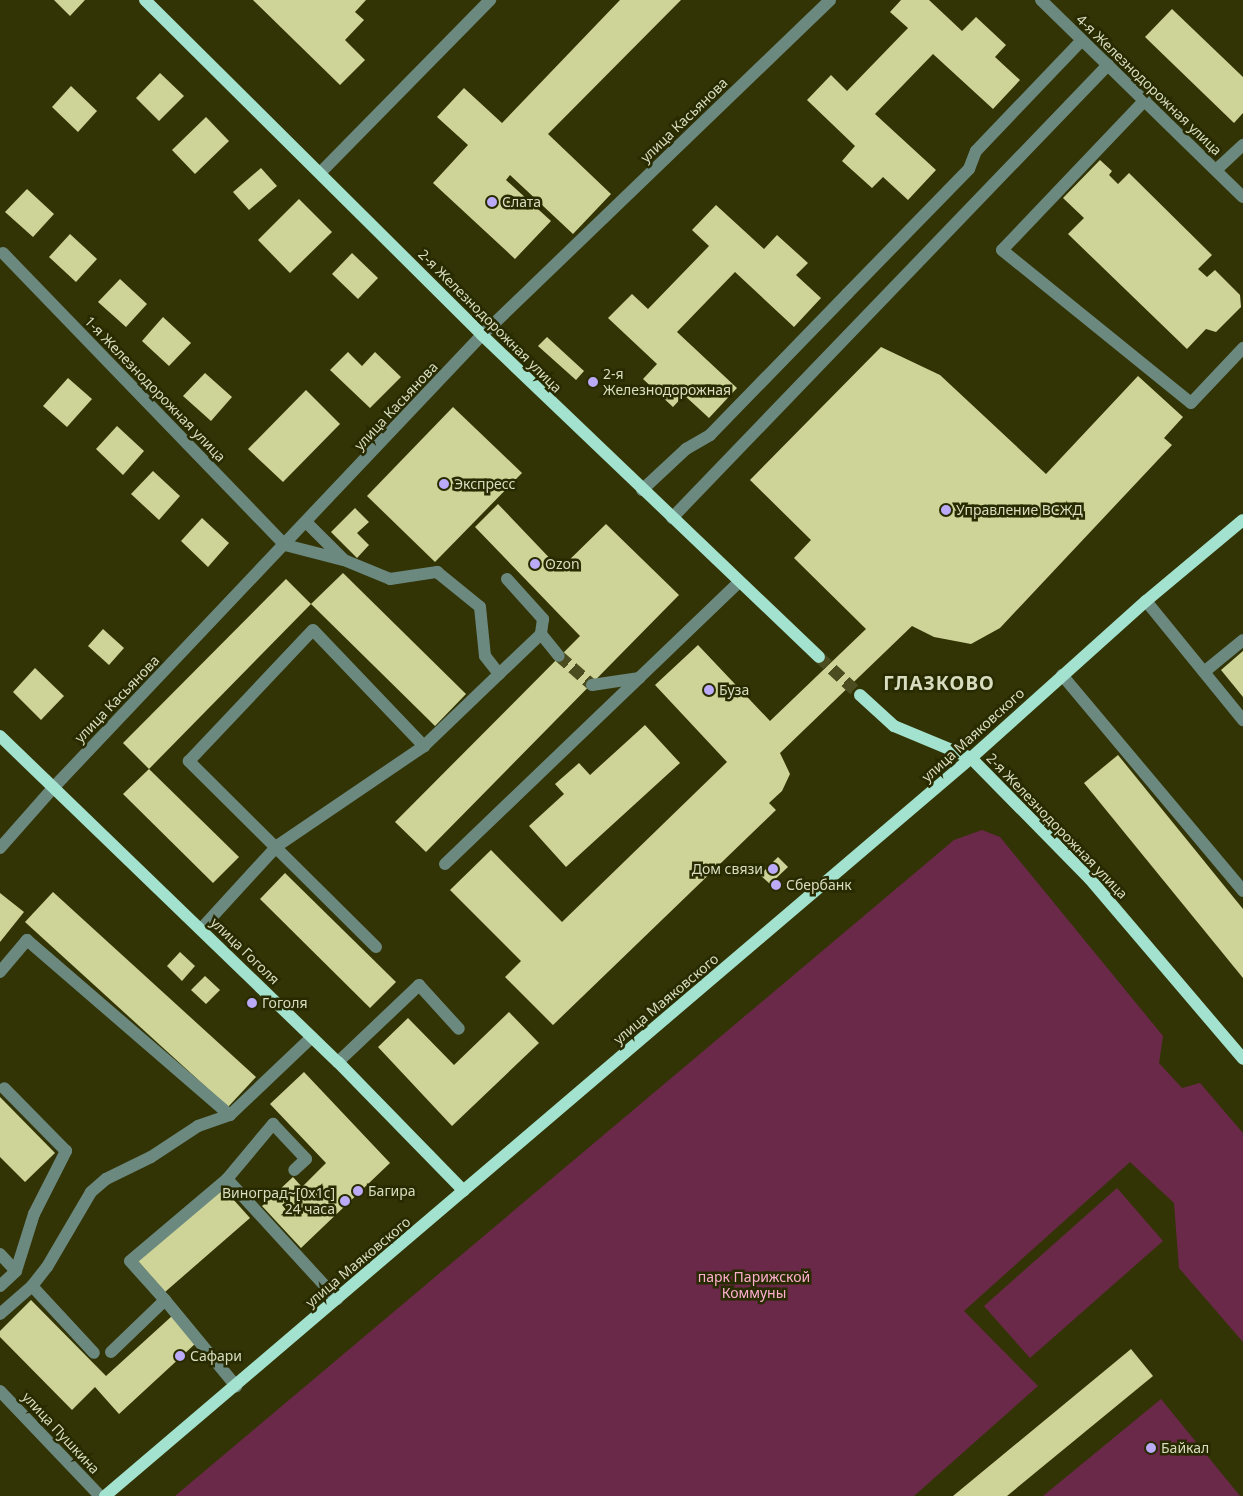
<!DOCTYPE html>
<meta charset="utf-8">
<style>
body{margin:0}
#map{position:relative;width:1243px;height:1496px;overflow:hidden;background:#323405;font-family:"Noto Sans",sans-serif}
div>[style]{position:absolute}
[style*='--x']{left:calc(var(--x)*1px);top:calc(var(--y)*1px);width:calc(var(--w)*1px);rotate:calc(var(--a)*1deg)}
.green>*{inset:0;background:#6b2949}
.building>*{inset:0;background:#ced497}
.minor-tunnel>*{height:12px;margin-top:-6px;transform-origin:0;background:repeating-linear-gradient(90deg,#4b4d21 0 12px,transparent 0 18px)}
.major-tunnel>*{height:12px;margin-top:-6px;transform-origin:0;background:repeating-linear-gradient(90deg,#4b4d21 0 12px,transparent 0 18px)}
.minor>*{height:12px;margin:-6px;padding:0 6px;transform-origin:6px;border-radius:6px;background:#6c8980}
.major>*{height:12px;margin:-6px;padding:0 6px;transform-origin:6px;border-radius:6px;background:#a3e2ce}
.dots>*{width:14px;height:14px;translate:-50% -50%;box-sizing:border-box;border:2px solid #282a00;border-radius:50%}
span{translate:-50% -50%;white-space:nowrap;text-align:center;line-height:1.15;-webkit-text-stroke:5px #282a00;paint-order:stroke}
.street-label{font-size:14px;color:#d9ddbf}
.poi-label{font-size:14px;color:#d9ddbf}
.left{translate:0 -50%;text-align:left}
.right{translate:-100% -50%;text-align:right}
.park-label{font-size:14px;color:#feafd0}
.district-label{font-size:19px;color:#d9ddbf;font-weight:700;letter-spacing:1px}
</style>
<div id="map">
<div class="green">
<i style="clip-path:polygon(982px 830px,1000px 837px,1163px 1036px,1159px 1063px,1182px 1088px,1200px 1083px,1243px 1133px,1243px 1342px,1179px 1268px,1174px 1203px,1130px 1162px,964px 1311px,1038px 1386px,914px 1496px,175px 1496px,954px 840px)"></i>
<i style="clip-path:polygon(1117px 1188px,1163px 1241px,1030px 1358px,984px 1306px)"></i>
<i style="clip-path:polygon(1161px 1399px,1240px 1496px,1043px 1496px)"></i>
</div>
<div class="building">
<i style="clip-path:polygon(54px 0,85px 0,70px 16px)"></i>
<i style="clip-path:polygon(253px 0,366px 0,355px 12px,364px 20px,345px 40px,365px 60px,340px 85px)"></i>
<i style="clip-path:polygon(620px 0,681px 0,548px 134px,611px 194px,573px 234px,510px 175px,506px 180px,551px 221px,515px 259px,433px 183px,468px 145px,437px 117px,464px 88px,502px 123px)"></i>
<i style="clip-path:polygon(901px 0,929px 0,962px 31px,976px 17px,1006px 45px,995px 57px,1020px 80px,993px 109px,933px 54px,875px 114px,936px 170px,908px 200px,883px 177px,872px 188px,842px 161px,855px 146px,807px 100px,831px 75px,847px 91px,908px 28px,890px 12px)"></i>
<i style="clip-path:polygon(1172px 9px,1243px 77px,1243px 113px,1234px 123px,1145px 37px)"></i>
<i style="clip-path:polygon(160px 73px,184px 96px,159px 121px,136px 98px)"></i>
<i style="clip-path:polygon(71px 86px,97px 111px,78px 132px,52px 107px)"></i>
<i style="clip-path:polygon(206px 117px,229px 141px,195px 174px,172px 150px)"></i>
<i style="clip-path:polygon(1100px 160px,1112px 171px,1109px 175px,1118px 184px,1129px 173px,1212px 255px,1198px 269px,1207px 277px,1215px 270px,1240px 295px,1241px 307px,1216px 332px,1206px 329px,1187px 349px,1068px 234px,1084px 218px,1063px 198px)"></i>
<i style="clip-path:polygon(261px 168px,277px 186px,249px 210px,233px 192px)"></i>
<i style="clip-path:polygon(27px 189px,54px 214px,33px 237px,5px 212px)"></i>
<i style="clip-path:polygon(299px 199px,332px 232px,290px 273px,258px 240px)"></i>
<i style="clip-path:polygon(716px 205px,764px 249px,777px 235px,808px 263px,796px 275px,821px 298px,794px 327px,735px 272px,677px 332px,737px 388px,709px 418px,684px 395px,673px 407px,643px 379px,657px 364px,608px 318px,632px 294px,648px 309px,709px 246px,692px 230px)"></i>
<i style="clip-path:polygon(70px 234px,97px 259px,76px 282px,49px 257px)"></i>
<i style="clip-path:polygon(352px 253px,378px 278px,358px 299px,332px 274px)"></i>
<i style="clip-path:polygon(120px 279px,147px 304px,126px 327px,98px 302px)"></i>
<i style="clip-path:polygon(163px 317px,191px 343px,169px 366px,142px 341px)"></i>
<i style="clip-path:polygon(547px 337px,584px 371px,576px 380px,538px 346px)"></i>
<i style="clip-path:polygon(881px 347px,940px 375px,1046px 474px,1138px 376px,1183px 417px,1164px 438px,1172px 445px,1000px 628px,971px 644px,934px 637px,912px 626px,780px 753px,790px 774px,782px 791px,769px 803px,776px 810px,553px 1025px,505px 977px,521px 961px,450px 890px,491px 850px,562px 922px,727px 762px,655px 685px,698px 645px,770px 721px,866px 629px,794px 558px,811px 540px,750px 480px)"></i>
<i style="clip-path:polygon(348px 352px,362px 366px,375px 352px,401px 377px,370px 408px,330px 370px)"></i>
<i style="clip-path:polygon(205px 373px,232px 397px,211px 421px,183px 396px)"></i>
<i style="clip-path:polygon(68px 378px,92px 399px,67px 427px,43px 406px)"></i>
<i style="clip-path:polygon(306px 390px,340px 424px,283px 482px,248px 449px)"></i>
<i style="clip-path:polygon(453px 407px,522px 473px,435px 562px,367px 496px)"></i>
<i style="clip-path:polygon(117px 426px,144px 451px,123px 475px,96px 449px)"></i>
<i style="clip-path:polygon(153px 471px,180px 496px,159px 520px,131px 494px)"></i>
<i style="clip-path:polygon(498px 504px,560px 569px,606px 524px,679px 595px,426px 852px,395px 822px,580px 636px,475px 527px)"></i>
<i style="clip-path:polygon(355px 508px,369px 522px,357px 533px,369px 545px,357px 558px,331px 532px)"></i>
<i style="clip-path:polygon(202px 518px,229px 543px,208px 567px,181px 541px)"></i>
<i style="clip-path:polygon(343px 573px,466px 694px,435px 726px,311px 604px)"></i>
<i style="clip-path:polygon(286px 579px,311px 604px,149px 769px,123px 743px)"></i>
<i style="clip-path:polygon(103px 629px,124px 648px,109px 665px,88px 646px)"></i>
<i style="clip-path:polygon(1243px 651px,1243px 697px,1221px 670px)"></i>
<i style="clip-path:polygon(35px 668px,64px 696px,41px 720px,13px 692px)"></i>
<i style="clip-path:polygon(645px 725px,680px 763px,566px 867px,529px 826px,564px 794px,555px 784px,579px 763px,590px 775px)"></i>
<i style="clip-path:polygon(1118px 755px,1243px 909px,1243px 978px,1084px 783px)"></i>
<i style="clip-path:polygon(149px 769px,239px 857px,213px 883px,123px 794px)"></i>
<i style="clip-path:polygon(778px 857px,788px 867px,770px 884px,760px 875px)"></i>
<i style="clip-path:polygon(285px 873px,396px 982px,370px 1008px,260px 899px)"></i>
<i style="clip-path:polygon(53px 892px,256px 1077px,228px 1107px,25px 922px)"></i>
<i style="clip-path:polygon(0 893px,24px 912px,0 942px)"></i>
<i style="clip-path:polygon(180px 952px,195px 966px,182px 981px,167px 966px)"></i>
<i style="clip-path:polygon(205px 976px,220px 990px,206px 1004px,191px 990px)"></i>
<i style="clip-path:polygon(509px 1012px,539px 1043px,452px 1126px,378px 1047px,408px 1018px,454px 1065px)"></i>
<i style="clip-path:polygon(304px 1072px,390px 1163px,301px 1248px,262px 1206px,293px 1177px,302px 1187px,326px 1163px,270px 1104px)"></i>
<i style="clip-path:polygon(0 1097px,55px 1153px,25px 1182px,0 1157px)"></i>
<i style="clip-path:polygon(223px 1188px,250px 1218px,165px 1292px,138px 1261px)"></i>
<i style="clip-path:polygon(31px 1300px,106px 1376px,172px 1316px,196px 1343px,119px 1414px,95px 1387px,72px 1410px,0 1337px,0 1331px)"></i>
<i style="clip-path:polygon(1131px 1349px,1153px 1376px,1007px 1496px,953px 1496px)"></i>
</div>
<div class="minor-tunnel">
<i style="--x:559;--y:656;--w:44;--a:41.3"></i>
</div>
<div class="major-tunnel">
<i style="--x:819;--y:657;--w:56;--a:42.8"></i>
</div>
<div class="minor">
<i style="--x:1041;--y:0;--w:282;--a:44.3"></i>
<i style="--x:1145;--y:100;--w:207;--a:133.6"></i>
<i style="--x:1002;--y:250;--w:243;--a:39"></i>
<i style="--x:1191;--y:403;--w:76;--a:-46.6"></i>
<i style="--x:1216;--y:170;--w:37;--a:-43"></i>
<i style="--x:320;--y:173;--w:243;--a:-45.5"></i>
<i style="--x:3;--y:253;--w:406;--a:46"></i>
<i style="--x:285;--y:545;--w:61;--a:14.3"></i>
<i style="--x:642;--y:490;--w:60;--a:-43"></i>
<i style="--x:686;--y:449;--w:28;--a:-30"></i>
<i style="--x:710;--y:435;--w:197;--a:-45.8"></i>
<i style="--x:847;--y:294;--w:175;--a:-45.7"></i>
<i style="--x:969;--y:169;--w:19;--a:-69"></i>
<i style="--x:976;--y:151;--w:153;--a:-46.3"></i>
<i style="--x:672;--y:518;--w:629;--a:-46.1"></i>
<i style="--x:307;--y:523;--w:52;--a:45"></i>
<i style="--x:344;--y:560;--w:50;--a:22.4"></i>
<i style="--x:390;--y:579;--w:48;--a:-8.5"></i>
<i style="--x:437;--y:572;--w:55;--a:39.1"></i>
<i style="--x:480;--y:607;--w:49;--a:84.2"></i>
<i style="--x:485;--y:656;--w:23;--a:52"></i>
<i style="--x:499;--y:674;--w:58;--a:-43.6"></i>
<i style="--x:541;--y:634;--w:28;--a:51"></i>
<i style="--x:507;--y:579;--w:54;--a:48"></i>
<i style="--x:543;--y:619;--w:15;--a:98"></i>
<i style="--x:1146;--y:601;--w:154;--a:50.8"></i>
<i style="--x:1204;--y:672;--w:50;--a:-39.4"></i>
<i style="--x:1062;--y:675;--w:282;--a:50"></i>
<i style="--x:592;--y:685;--w:48;--a:-8.5"></i>
<i style="--x:639;--y:678;--w:139;--a:-43.8"></i>
<i style="--x:0;--y:848;--w:80;--a:-48.5"></i>
<i style="--x:53;--y:788;--w:624;--a:-46.56"></i>
<i style="--x:482;--y:335;--w:483;--a:-43.9"></i>
<i style="--x:445;--y:864;--w:269;--a:-43.8"></i>
<i style="--x:201;--y:929;--w:113;--a:-47.5"></i>
<i style="--x:277;--y:846;--w:178;--a:-34.2"></i>
<i style="--x:424;--y:746;--w:104;--a:-43.8"></i>
<i style="--x:376;--y:947;--w:264;--a:-135.2"></i>
<i style="--x:189;--y:761;--w:180;--a:-46.6"></i>
<i style="--x:313;--y:630;--w:161;--a:46.3"></i>
<i style="--x:0;--y:972;--w:42;--a:-49.8"></i>
<i style="--x:27;--y:940;--w:268;--a:40.8"></i>
<i style="--x:230;--y:1115;--w:113;--a:-43.6"></i>
<i style="--x:338;--y:1062;--w:112;--a:-43.5"></i>
<i style="--x:419;--y:985;--w:59;--a:47.7"></i>
<i style="--x:227;--y:1179;--w:163;--a:47.5"></i>
<i style="--x:0;--y:1254;--w:23;--a:47"></i>
<i style="--x:0;--y:1286;--w:22;--a:-43"></i>
<i style="--x:16;--y:1271;--w:60;--a:-72.5"></i>
<i style="--x:34;--y:1214;--w:71;--a:-63.1"></i>
<i style="--x:66;--y:1151;--w:88;--a:-134.5"></i>
<i style="--x:32;--y:1286;--w:24;--a:-52"></i>
<i style="--x:47;--y:1267;--w:87;--a:-59.6"></i>
<i style="--x:91;--y:1192;--w:20;--a:-41"></i>
<i style="--x:106;--y:1179;--w:50;--a:-26.1"></i>
<i style="--x:151;--y:1157;--w:56;--a:-33.4"></i>
<i style="--x:198;--y:1126;--w:34;--a:-19"></i>
<i style="--x:165;--y:1300;--w:112;--a:50.5"></i>
<i style="--x:0;--y:1314;--w:43;--a:-41.2"></i>
<i style="--x:32;--y:1286;--w:91;--a:47.2"></i>
<i style="--x:111;--y:1352;--w:75;--a:-43.9"></i>
<i style="--x:165;--y:1300;--w:52;--a:-131.9"></i>
<i style="--x:130;--y:1261;--w:127;--a:-40.2"></i>
<i style="--x:227;--y:1179;--w:72;--a:-50.1"></i>
<i style="--x:273;--y:1124;--w:48;--a:46.7"></i>
<i style="--x:306;--y:1159;--w:16;--a:137"></i>
<i style="--x:0;--y:1391;--w:145;--a:46.4"></i>
</div>
<div class="major">
<i style="--x:145;--y:0;--w:475;--a:44.8"></i>
<i style="--x:482;--y:335;--w:466;--a:43.7"></i>
<i style="--x:860;--y:695;--w:46;--a:42.4"></i>
<i style="--x:894;--y:726;--w:83;--a:22.6"></i>
<i style="--x:971;--y:758;--w:170;--a:45.5"></i>
<i style="--x:1090;--y:879;--w:236;--a:49.6"></i>
<i style="--x:0;--y:736;--w:470;--a:44"></i>
<i style="--x:338;--y:1062;--w:180;--a:45.7"></i>
<i style="--x:105;--y:1496;--w:1138;--a:-40.44"></i>
<i style="--x:971;--y:758;--w:235;--a:-41.9"></i>
<i style="--x:1146;--y:601;--w:126;--a:-39.9"></i>
</div>
<div class="dots">
<i style="left:492px;top:202px;background:#baaaf7"></i>
<i style="left:593px;top:382px;background:#baaaf7"></i>
<i style="left:444px;top:484px;background:#baaaf7"></i>
<i style="left:946px;top:510px;background:#baaaf7"></i>
<i style="left:535px;top:564px;background:#baaaf7"></i>
<i style="left:709px;top:690px;background:#baaaf7"></i>
<i style="left:773px;top:869px;background:#baaaf7"></i>
<i style="left:776px;top:885px;background:#baaaf7"></i>
<i style="left:252px;top:1003px;background:#baaaf7"></i>
<i style="left:358px;top:1191px;background:#baaaf7"></i>
<i style="left:345px;top:1201px;background:#baaaf7"></i>
<i style="left:180px;top:1356px;background:#baaaf7"></i>
<i style="left:1151px;top:1448px;background:#baaaf7"></i>
</div>
<div class="street-label">
<span style="left:1149px;top:85px;rotate:44deg">4-я Железнодорожная улица</span>
<span style="left:684px;top:120px;rotate:-44deg">улица Касьянова</span>
<span style="left:490px;top:321px;rotate:45deg">2-я Железнодорожная улица</span>
<span style="left:155px;top:389px;rotate:46deg">1-я Железнодорожная улица</span>
<span style="left:396px;top:406px;rotate:-47deg">улица Касьянова</span>
<span style="left:117px;top:699px;rotate:-46deg">улица Касьянова</span>
<span style="left:973px;top:735px;rotate:-42deg">улица Маяковского</span>
<span style="left:1057px;top:826px;rotate:46deg">2-я Железнодорожная улица</span>
<span style="left:245px;top:951px;rotate:44deg">улица Гоголя</span>
<span style="left:666px;top:999px;rotate:-40deg">улица Маяковского</span>
<span style="left:358px;top:1262px;rotate:-40deg">улица Маяковского</span>
<span style="left:61px;top:1433px;rotate:47deg">улица Пушкина</span>
</div>
<div class="poi-label">
<span class="left" style="left:502px;top:202px">Слата</span>
<span class="left" style="left:603px;top:382px">2-я<br>Железнодорожная</span>
<span class="left" style="left:454px;top:484px">Экспресс</span>
<span class="left" style="left:956px;top:510px">Управление ВСЖД</span>
<span class="left" style="left:545px;top:564px">Ozon</span>
<span class="left" style="left:719px;top:690px">Буза</span>
<span class="right" style="left:763px;top:869px">Дом связи</span>
<span class="left" style="left:786px;top:885px">Сбербанк</span>
<span class="left" style="left:262px;top:1003px">Гоголя</span>
<span class="left" style="left:368px;top:1191px">Багира</span>
<span class="right" style="left:335px;top:1201px">Виноград~[0x1c]<br>24 часа</span>
<span class="left" style="left:190px;top:1356px">Сафари</span>
<span class="left" style="left:1161px;top:1448px">Байкал</span>
</div>
<div class="park-label">
<span style="left:754px;top:1285px">парк Парижской<br>Коммуны</span>
</div>
<div class="district-label">
<span style="left:939px;top:684px">ГЛАЗКОВО</span>
</div>
</div>
